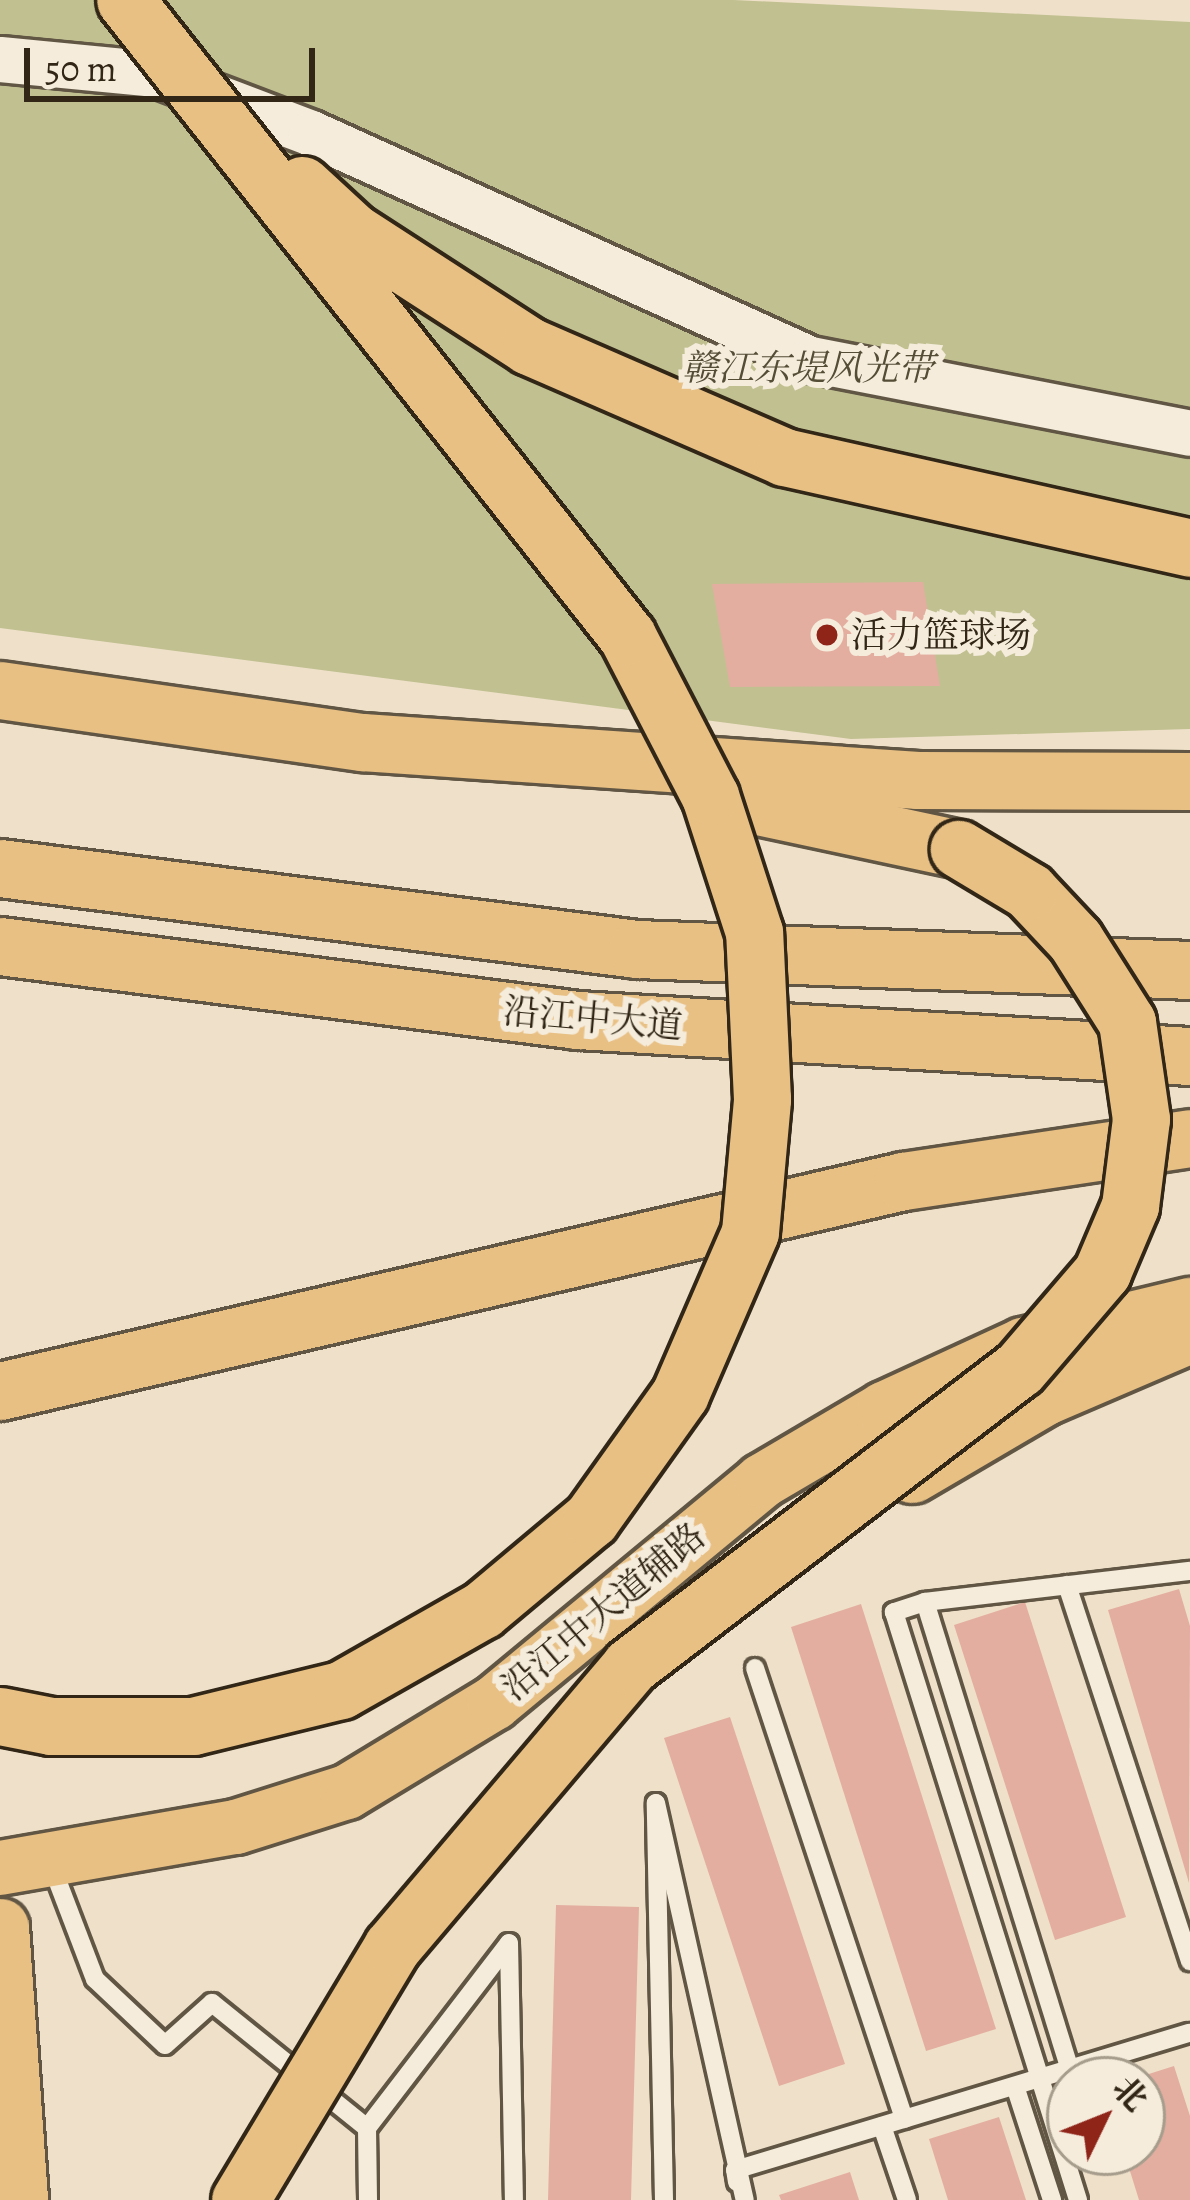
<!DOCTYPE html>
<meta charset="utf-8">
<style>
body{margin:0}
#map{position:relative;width:1190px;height:2200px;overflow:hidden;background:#efe1c9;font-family:Alegreya,"Noto Serif SC",serif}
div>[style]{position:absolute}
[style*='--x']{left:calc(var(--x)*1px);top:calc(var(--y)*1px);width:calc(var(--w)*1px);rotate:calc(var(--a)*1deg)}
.green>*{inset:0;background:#c1c091}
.building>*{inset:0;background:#e3aea0}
.roads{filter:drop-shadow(3px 0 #615644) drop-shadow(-3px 0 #615644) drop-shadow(0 3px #615644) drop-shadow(0 -3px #615644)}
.service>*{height:18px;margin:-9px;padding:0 9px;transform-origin:9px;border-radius:9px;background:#f5ecdc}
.tertiary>*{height:45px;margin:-22.5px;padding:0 22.5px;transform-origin:22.5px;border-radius:22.5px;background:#f5ecdc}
.primary>*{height:54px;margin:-27px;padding:0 27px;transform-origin:27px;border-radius:27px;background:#e8c084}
.trunk>*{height:57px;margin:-28.5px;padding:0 28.5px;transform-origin:28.5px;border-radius:28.5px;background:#e8c084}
.bridges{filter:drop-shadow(3px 0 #322717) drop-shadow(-3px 0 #322717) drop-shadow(0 3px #322717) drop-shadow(0 -3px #322717)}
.trunk-bridge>*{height:57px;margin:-28.5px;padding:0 28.5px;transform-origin:28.5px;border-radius:28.5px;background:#e8c084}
.dots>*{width:33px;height:33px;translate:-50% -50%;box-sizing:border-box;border:6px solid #f5ecdc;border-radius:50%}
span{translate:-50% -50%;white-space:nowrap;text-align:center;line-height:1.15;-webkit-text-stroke:12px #f5ecdc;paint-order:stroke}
.park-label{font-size:36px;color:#564d36;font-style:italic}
.poi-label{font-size:36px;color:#322717}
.left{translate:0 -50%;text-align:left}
.street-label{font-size:36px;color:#322717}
.north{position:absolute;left:1046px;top:2056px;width:120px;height:120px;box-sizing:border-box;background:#f5ecdc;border:3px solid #a79d8d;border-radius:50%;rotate:47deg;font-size:33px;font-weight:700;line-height:48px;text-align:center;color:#322717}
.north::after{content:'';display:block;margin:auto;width:42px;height:54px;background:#8f2418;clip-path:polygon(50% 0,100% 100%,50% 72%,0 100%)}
.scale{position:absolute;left:24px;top:48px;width:291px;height:54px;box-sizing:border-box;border:6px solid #322717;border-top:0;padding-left:15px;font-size:36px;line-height:42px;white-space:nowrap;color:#322717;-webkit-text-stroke:9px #f5ecdc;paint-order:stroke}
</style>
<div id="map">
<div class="green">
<i style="clip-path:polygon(0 0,734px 0,1190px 22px,1190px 729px,851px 739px,0 628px)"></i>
</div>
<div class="building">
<i style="clip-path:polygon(923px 582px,940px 686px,730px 687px,712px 584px)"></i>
<i style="clip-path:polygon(1179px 1589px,1190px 1626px,1189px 1883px,1108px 1610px)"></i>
<i style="clip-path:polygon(1025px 1602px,1126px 1917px,1055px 1940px,954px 1625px)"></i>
<i style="clip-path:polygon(861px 1604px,996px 2029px,926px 2051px,791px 1627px)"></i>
<i style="clip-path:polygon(730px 1717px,845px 2064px,779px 2086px,664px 1738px)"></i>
<i style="clip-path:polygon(556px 1905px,639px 1907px,631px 2200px,548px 2200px)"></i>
<i style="clip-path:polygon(1174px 2066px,1190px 2116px,1190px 2200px,1139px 2200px,1124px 2152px,1142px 2152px,1142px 2080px,1133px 2079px)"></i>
<i style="clip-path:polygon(999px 2117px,1026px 2200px,948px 2200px,929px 2139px)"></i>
<i style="clip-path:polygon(850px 2172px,859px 2200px,781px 2200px,779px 2195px)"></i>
</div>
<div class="roads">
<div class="service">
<i style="--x:1067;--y:1585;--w:396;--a:71.9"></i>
<i style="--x:925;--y:1602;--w:267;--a:-6.7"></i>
<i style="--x:755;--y:1668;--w:475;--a:71.7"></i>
<i style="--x:51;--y:1864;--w:123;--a:69.1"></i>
<i style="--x:95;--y:1979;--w:96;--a:43.3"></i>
<i style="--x:165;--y:2045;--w:63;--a:-41.8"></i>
<i style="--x:212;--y:2003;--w:199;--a:38.9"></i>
<i style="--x:367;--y:2128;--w:72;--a:89.2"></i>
<i style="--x:1070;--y:2070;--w:490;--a:-107.2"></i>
<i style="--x:925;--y:1602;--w:33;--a:162"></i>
<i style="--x:894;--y:1612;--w:616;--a:72.62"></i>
<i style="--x:1015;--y:2086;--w:120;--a:72"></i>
<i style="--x:882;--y:2126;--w:78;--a:71.3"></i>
<i style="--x:367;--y:2128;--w:233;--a:-52.5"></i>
<i style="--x:509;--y:1943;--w:257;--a:88.9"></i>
<i style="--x:737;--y:2182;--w:12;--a:-99"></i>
<i style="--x:735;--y:2170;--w:475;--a:-16.8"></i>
<i style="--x:664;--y:2200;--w:397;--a:-91.2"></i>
<i style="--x:656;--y:1803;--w:407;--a:77.4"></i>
</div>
<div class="tertiary">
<i style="--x:0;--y:59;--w:157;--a:5.5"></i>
<i style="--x:156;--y:74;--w:166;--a:20.8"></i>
<i style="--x:311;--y:133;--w:548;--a:24.37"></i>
<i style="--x:810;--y:359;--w:387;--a:11"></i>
</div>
<div class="primary">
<i style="--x:0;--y:1868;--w:240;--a:-9.9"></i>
<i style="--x:236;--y:1827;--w:116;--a:-17.5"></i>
<i style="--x:347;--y:1792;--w:172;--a:-31.2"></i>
<i style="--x:494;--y:1703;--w:348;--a:-39.6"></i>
<i style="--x:762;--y:1481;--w:142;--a:-30.5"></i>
<i style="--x:884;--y:1409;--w:153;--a:-24.7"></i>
<i style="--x:1023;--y:1345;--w:172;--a:-13.5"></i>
</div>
<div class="trunk">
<i style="--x:0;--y:690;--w:366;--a:8.2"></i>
<i style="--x:362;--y:742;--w:557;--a:3.91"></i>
<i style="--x:918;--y:780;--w:272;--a:0.2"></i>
<i style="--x:735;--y:801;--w:229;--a:12.1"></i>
<i style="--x:0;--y:868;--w:642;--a:7.25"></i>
<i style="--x:637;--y:949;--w:553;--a:2.17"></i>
<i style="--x:0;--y:946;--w:583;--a:7.3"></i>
<i style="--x:578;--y:1020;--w:613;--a:3.37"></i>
<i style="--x:0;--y:1391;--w:927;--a:-13.09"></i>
<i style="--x:903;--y:1181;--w:290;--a:-8.5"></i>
<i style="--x:912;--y:1474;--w:154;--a:-30.4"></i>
<i style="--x:1045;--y:1396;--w:158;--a:-23.2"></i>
<i style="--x:0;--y:1927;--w:274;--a:86"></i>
</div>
</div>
<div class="bridges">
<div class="trunk-bridge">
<i style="--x:302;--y:185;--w:69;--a:42.7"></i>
<i style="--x:353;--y:232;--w:210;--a:32.9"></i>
<i style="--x:529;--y:346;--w:278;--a:23.5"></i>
<i style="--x:784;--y:457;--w:416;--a:12.6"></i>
<i style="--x:0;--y:1716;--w:52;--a:11.1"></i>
<i style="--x:51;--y:1726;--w:142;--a:0"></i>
<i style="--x:193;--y:1726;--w:152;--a:-13.7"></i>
<i style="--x:341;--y:1690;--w:162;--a:-29.6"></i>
<i style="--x:482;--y:1610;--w:142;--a:-39.9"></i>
<i style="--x:591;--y:1519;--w:153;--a:-54.5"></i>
<i style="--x:680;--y:1394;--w:176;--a:-66.6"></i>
<i style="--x:750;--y:1232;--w:134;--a:-84.8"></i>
<i style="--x:762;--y:1099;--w:167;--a:-92.7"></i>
<i style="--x:754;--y:932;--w:143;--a:-107.9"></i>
<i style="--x:710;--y:796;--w:180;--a:-117.4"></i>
<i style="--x:627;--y:636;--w:810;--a:-128.28"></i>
<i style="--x:240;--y:2200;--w:295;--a:-59"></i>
<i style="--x:392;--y:1947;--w:368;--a:-49.7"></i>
<i style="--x:630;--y:1666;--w:489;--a:-37.4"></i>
<i style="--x:1019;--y:1369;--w:128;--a:-49.4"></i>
<i style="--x:1102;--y:1272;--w:72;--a:-67"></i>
<i style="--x:1130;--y:1206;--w:88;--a:-82.8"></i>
<i style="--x:1141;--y:1119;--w:98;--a:-98.2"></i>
<i style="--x:1127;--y:1022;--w:97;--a:-122.4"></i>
<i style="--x:1075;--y:940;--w:67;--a:-133.2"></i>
<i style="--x:1029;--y:891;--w:82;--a:-149"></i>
</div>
</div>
<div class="dots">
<i style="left:827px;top:635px;background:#8f2418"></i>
</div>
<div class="park-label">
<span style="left:808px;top:368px">赣江东堤风光带</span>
</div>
<div class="poi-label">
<span class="left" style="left:851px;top:635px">活力篮球场</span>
</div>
<div class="street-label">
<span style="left:593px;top:1018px;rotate:5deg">沿江中大道</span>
<span style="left:603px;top:1611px;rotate:-40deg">沿江中大道辅路</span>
</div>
<div class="north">北</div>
<div class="scale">50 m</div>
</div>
